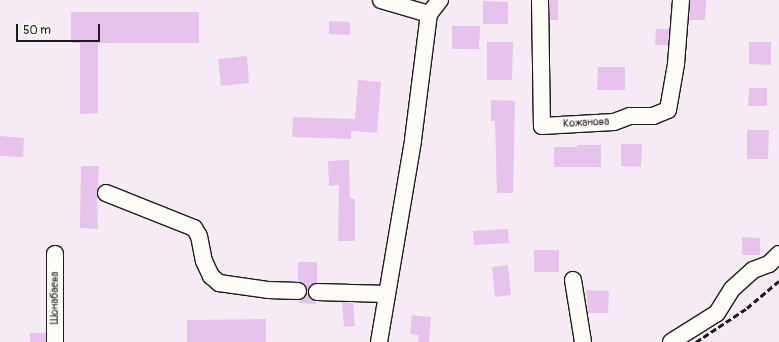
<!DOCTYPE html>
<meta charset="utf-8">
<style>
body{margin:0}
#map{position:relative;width:779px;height:342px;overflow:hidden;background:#f6ebf4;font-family:Pangolin,sans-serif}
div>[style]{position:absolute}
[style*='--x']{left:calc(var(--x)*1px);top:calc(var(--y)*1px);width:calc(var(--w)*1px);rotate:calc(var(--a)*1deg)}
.building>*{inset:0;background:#e7c2ec}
.roads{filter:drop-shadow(1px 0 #1c1c1c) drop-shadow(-1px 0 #1c1c1c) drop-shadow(0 1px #1c1c1c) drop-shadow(0 -1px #1c1c1c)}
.minor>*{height:16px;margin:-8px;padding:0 8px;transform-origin:8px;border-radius:8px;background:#fdfcf7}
.rail>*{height:3px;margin-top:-1.5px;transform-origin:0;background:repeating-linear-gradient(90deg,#1c1c1c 0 6px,transparent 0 9px)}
span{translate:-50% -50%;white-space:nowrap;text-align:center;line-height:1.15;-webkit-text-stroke:3px #fdfcf7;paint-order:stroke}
.street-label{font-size:11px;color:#1c1c1c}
.scale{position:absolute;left:16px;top:24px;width:84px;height:18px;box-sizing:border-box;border:2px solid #1c1c1c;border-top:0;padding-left:5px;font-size:12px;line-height:14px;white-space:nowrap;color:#1c1c1c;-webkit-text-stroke:3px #fdfcf7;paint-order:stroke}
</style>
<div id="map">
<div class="building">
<i style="clip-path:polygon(550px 0,558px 0,558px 20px,550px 20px)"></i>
<i style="clip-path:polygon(690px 0,706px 0,705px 20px,689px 20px)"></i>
<i style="clip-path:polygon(483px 1px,508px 2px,508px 24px,483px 24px)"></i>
<i style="clip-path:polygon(71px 12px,199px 12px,199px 43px,98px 43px,98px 113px,80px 114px,80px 43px,71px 43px)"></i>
<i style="clip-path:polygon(329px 21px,350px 22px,350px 35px,329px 34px)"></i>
<i style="clip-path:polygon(452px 26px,480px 26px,479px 49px,452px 49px)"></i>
<i style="clip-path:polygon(656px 29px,669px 29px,668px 45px,655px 45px)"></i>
<i style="clip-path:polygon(487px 42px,513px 42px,512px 80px,487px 80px)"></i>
<i style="clip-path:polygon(749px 42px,771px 42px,771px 65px,749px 64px)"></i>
<i style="clip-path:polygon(247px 56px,249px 83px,221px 86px,218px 59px)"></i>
<i style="clip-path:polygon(598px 67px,625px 67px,625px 90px,597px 90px)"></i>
<i style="clip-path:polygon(358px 80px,381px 82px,377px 133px,351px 131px,351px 139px,292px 137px,293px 117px,355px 119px)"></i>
<i style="clip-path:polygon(749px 88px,767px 88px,767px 106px,748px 106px)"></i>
<i style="clip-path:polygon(491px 100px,515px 101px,513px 193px,497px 193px,495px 121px,491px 121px)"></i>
<i style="clip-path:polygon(747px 130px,769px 130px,768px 159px,747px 159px)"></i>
<i style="clip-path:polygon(0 136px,24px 138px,23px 157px,0 156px)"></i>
<i style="clip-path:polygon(621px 144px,642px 144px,641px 167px,621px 166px)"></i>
<i style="clip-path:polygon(577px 145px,601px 145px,601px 167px,554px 167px,554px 147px,577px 147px)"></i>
<i style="clip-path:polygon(349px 160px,350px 198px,355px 199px,355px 241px,338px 241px,339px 185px,329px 186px,328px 161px)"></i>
<i style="clip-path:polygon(81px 166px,99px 166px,97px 194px,98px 229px,80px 228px)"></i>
<i style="clip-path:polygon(508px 229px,509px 243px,474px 245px,473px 231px)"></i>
<i style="clip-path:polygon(742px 237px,760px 238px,760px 255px,742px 255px)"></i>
<i style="clip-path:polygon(534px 250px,559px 250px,559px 272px,534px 272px)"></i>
<i style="clip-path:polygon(298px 262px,317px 262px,317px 283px,309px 287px,308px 292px,309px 297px,317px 304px,298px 303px,307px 291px,303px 283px,298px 282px)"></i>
<i style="clip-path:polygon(508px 265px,511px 295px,495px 297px,492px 267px)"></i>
<i style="clip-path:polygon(586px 290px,609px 291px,608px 313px,588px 313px)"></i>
<i style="clip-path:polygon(342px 302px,353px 303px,355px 326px,344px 327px)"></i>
<i style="clip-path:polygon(412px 315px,431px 317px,429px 342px,418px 342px,419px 335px,410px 334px)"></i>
<i style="clip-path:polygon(266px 319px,266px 342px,187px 342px,187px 320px)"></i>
<i style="clip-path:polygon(30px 333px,46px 333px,46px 342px,30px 342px)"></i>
</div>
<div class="roads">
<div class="minor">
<i style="--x:381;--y:0;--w:50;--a:16.3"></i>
<i style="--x:540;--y:0;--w:126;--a:89.1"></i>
<i style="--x:542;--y:126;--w:72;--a:-3.2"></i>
<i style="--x:614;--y:122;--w:17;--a:-21"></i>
<i style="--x:630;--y:116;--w:23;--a:0"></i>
<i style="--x:653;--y:116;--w:16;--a:-22"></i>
<i style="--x:668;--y:110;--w:47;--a:-80.1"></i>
<i style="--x:676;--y:64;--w:64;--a:-85.5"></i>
<i style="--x:106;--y:193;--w:95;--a:21.7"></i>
<i style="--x:194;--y:228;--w:9;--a:58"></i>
<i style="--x:199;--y:236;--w:25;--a:79"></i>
<i style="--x:204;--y:261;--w:17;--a:65"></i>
<i style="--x:211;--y:276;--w:11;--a:41"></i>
<i style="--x:219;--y:283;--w:49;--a:8.1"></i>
<i style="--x:268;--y:290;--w:30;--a:2"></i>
<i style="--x:55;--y:254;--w:88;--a:90"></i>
<i style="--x:573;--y:280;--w:63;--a:80.8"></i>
<i style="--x:317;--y:292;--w:70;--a:1.6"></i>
<i style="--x:379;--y:342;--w:205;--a:-80.4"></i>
<i style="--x:413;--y:140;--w:127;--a:-82.8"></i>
<i style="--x:429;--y:14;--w:18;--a:-52"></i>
<i style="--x:671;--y:342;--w:54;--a:-32.2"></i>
<i style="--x:717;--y:313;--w:28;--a:-58"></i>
<i style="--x:732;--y:289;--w:28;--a:-42"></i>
<i style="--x:753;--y:270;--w:17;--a:-21"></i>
<i style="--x:769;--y:264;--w:14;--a:-45"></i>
</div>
</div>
<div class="rail">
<i style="--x:696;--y:342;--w:61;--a:-33.7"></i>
<i style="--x:747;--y:308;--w:42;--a:-40.2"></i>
</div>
<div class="street-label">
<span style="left:586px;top:123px;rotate:-3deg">Кожанова</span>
<span style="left:55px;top:298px;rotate:-90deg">Шонабаева</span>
</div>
<div class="scale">50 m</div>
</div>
